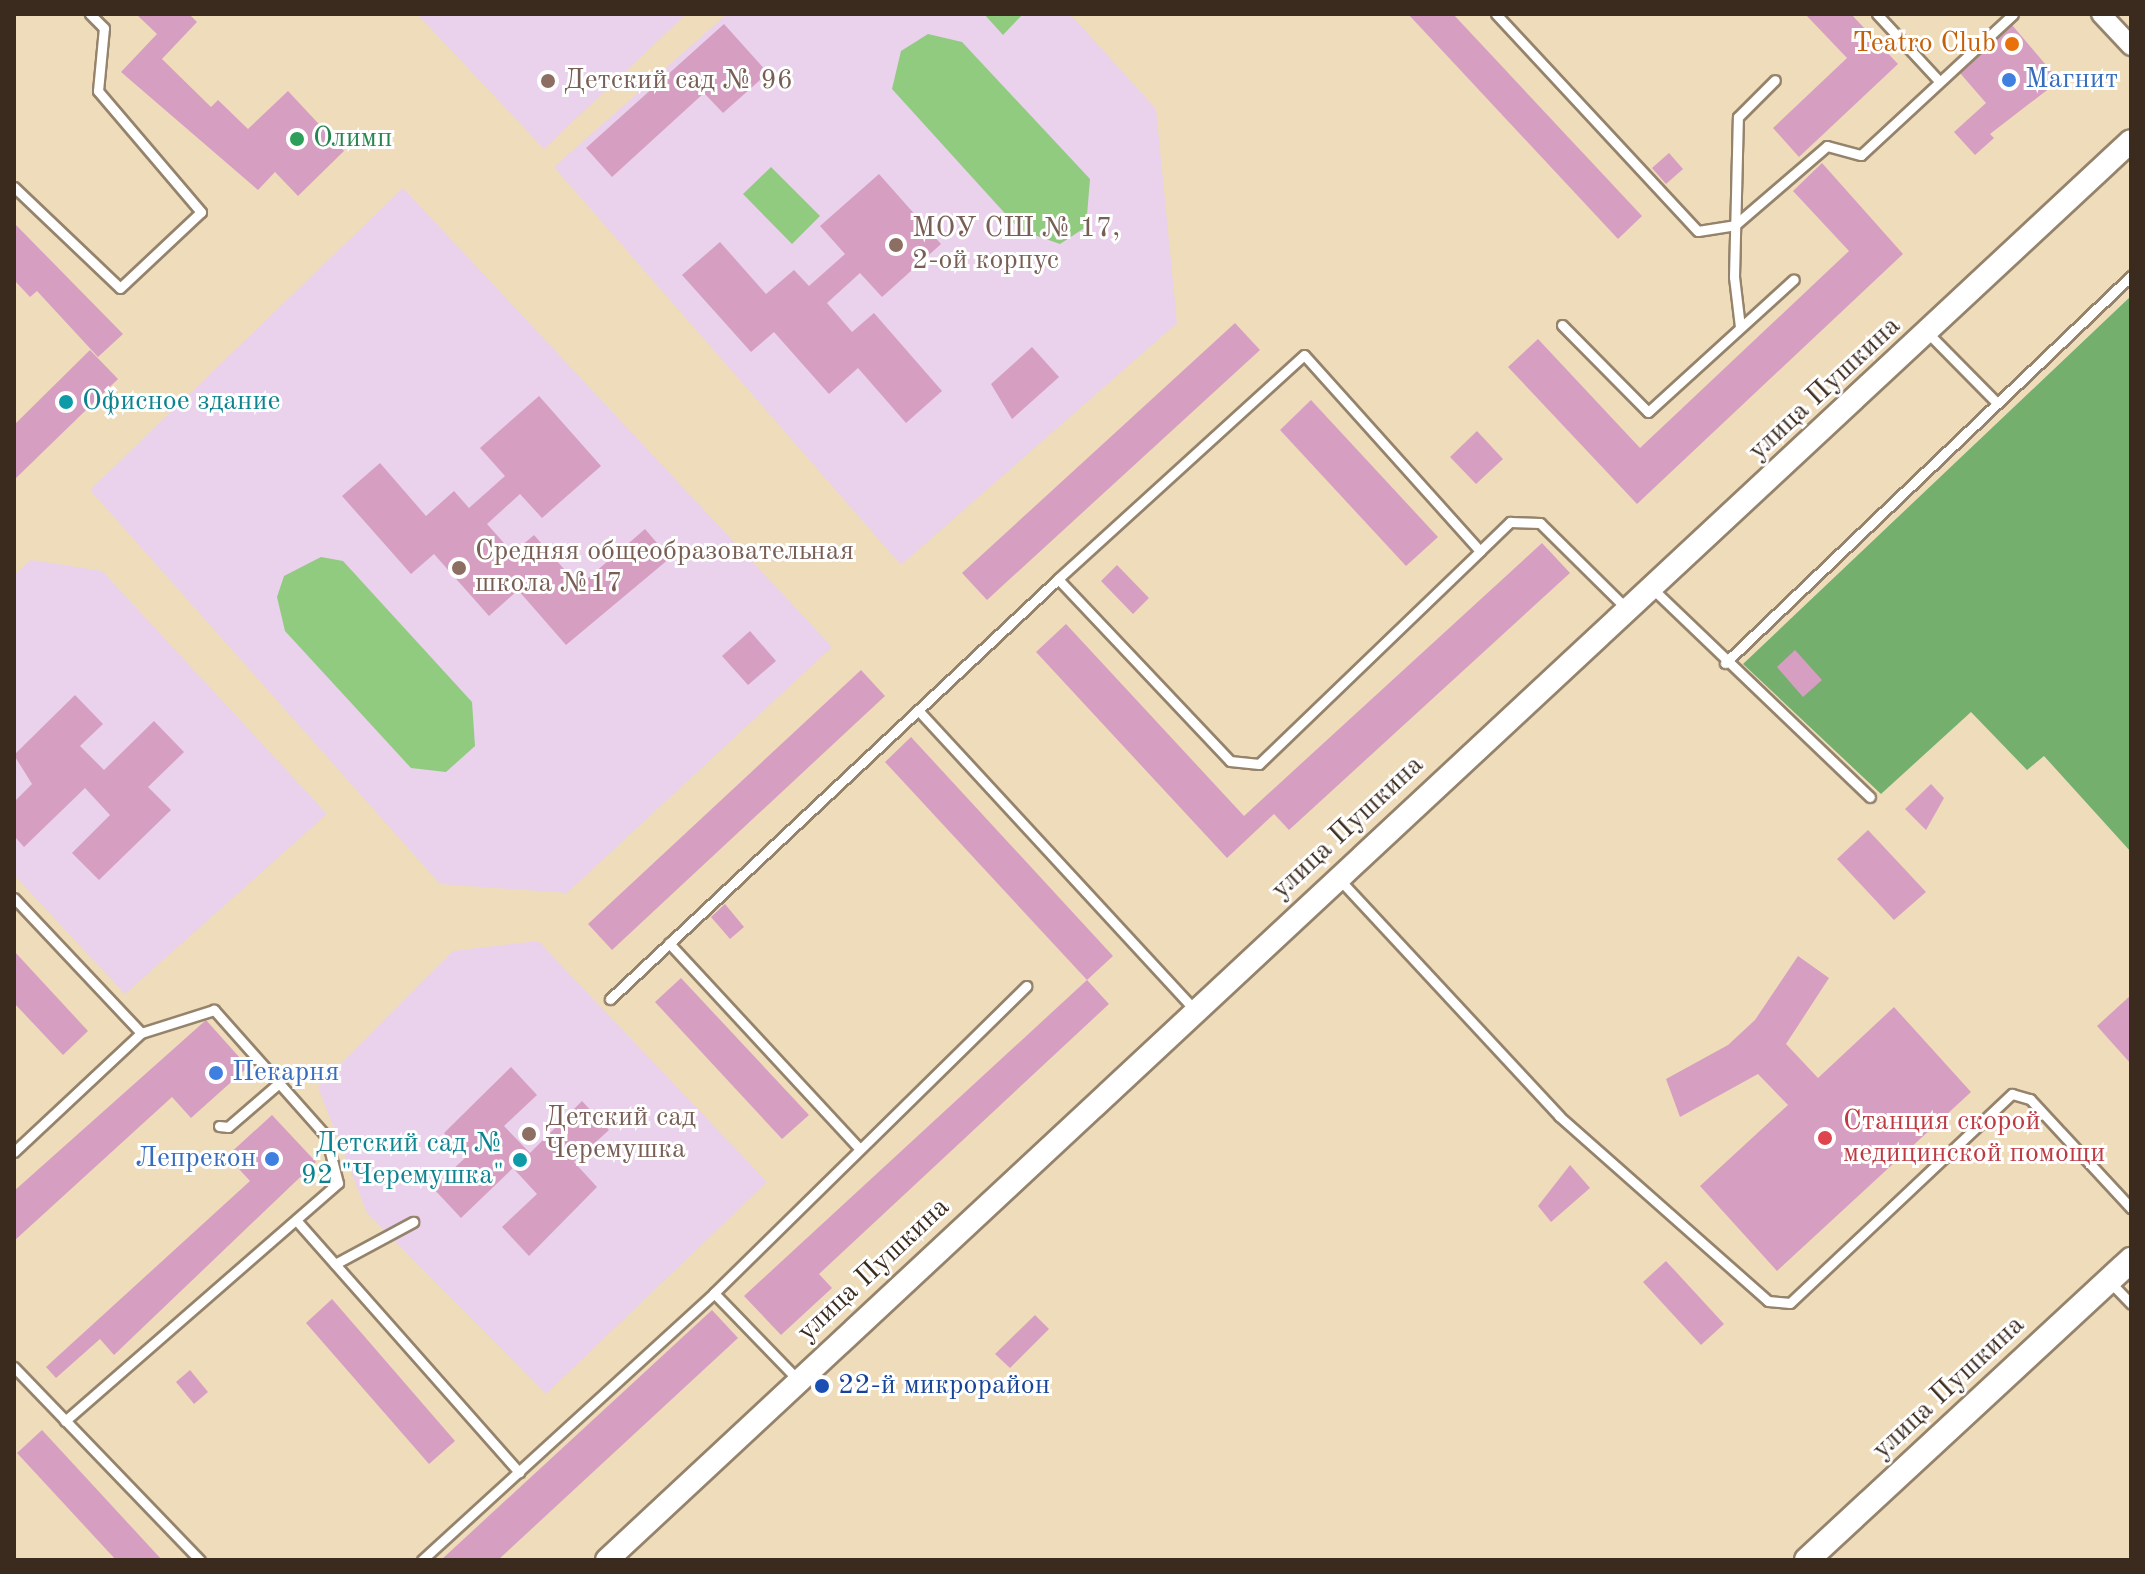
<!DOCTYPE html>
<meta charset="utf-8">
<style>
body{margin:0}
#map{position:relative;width:2145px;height:1574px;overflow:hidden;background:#efdcbb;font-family:"Old Standard TT",serif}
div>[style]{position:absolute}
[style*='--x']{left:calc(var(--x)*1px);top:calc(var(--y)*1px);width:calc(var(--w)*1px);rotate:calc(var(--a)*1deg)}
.built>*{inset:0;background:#ead1ec}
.green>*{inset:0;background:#90cb80}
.forest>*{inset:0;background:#74af6e}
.building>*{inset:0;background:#d69fc2}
.roads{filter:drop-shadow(2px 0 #95836c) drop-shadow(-2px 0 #95836c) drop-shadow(0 2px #95836c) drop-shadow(0 -2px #95836c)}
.service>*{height:9px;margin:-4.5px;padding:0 4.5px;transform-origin:4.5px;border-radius:4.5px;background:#fff}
.minor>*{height:18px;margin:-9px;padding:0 9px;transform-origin:9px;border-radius:9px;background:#fff}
.tertiary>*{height:22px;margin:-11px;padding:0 11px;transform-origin:11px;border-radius:11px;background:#fff}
.secondary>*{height:24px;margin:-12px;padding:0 12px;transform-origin:12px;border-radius:12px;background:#fff}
.dots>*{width:22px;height:22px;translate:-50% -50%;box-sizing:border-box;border:4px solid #fff;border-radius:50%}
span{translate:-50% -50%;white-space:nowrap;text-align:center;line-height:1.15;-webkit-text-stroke:6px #fff;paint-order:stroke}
.food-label{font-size:28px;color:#c56008}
.right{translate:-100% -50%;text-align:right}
.shop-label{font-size:28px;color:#366cbe}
.left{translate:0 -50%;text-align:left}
.education-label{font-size:28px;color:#785e54}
.leisure-label{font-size:28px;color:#27864d}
.street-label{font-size:28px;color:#3b2a1e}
.culture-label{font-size:28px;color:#0d838f}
.health-label{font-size:28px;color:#be3a42}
.transit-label{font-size:28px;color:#164399}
.frame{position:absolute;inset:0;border:16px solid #3b2a1e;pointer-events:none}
</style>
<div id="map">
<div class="built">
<i style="clip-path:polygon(417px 14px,686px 14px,544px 149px)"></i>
<i style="clip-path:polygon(727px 14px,1070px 14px,1156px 109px,1177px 323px,901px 565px,554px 167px)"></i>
<i style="clip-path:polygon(403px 188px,832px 647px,567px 893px,440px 884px,90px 490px)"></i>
<i style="clip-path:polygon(31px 560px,102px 571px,327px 814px,125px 994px,14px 875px,14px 575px)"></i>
<i style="clip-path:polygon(538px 941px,767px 1182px,546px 1394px,367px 1213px,318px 1087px,453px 951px)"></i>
</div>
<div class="green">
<i style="clip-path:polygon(984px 14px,1023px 14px,1003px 35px)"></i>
<i style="clip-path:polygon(928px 34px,962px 42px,1090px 179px,1086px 227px,1060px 244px,1020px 230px,892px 89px,901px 51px)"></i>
<i style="clip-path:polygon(771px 167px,820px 216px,792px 244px,743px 194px)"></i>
<i style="clip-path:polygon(321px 557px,343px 561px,472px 702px,475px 746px,446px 772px,411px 768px,285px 631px,277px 597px,284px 576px)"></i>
</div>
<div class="forest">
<i style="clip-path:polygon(2131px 296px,2131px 852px,2044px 756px,2027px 770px,1971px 712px,1881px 794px,1743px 664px)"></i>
</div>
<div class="building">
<i style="clip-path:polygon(136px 14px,189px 14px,197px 22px,162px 59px,211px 107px,218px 100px,248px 129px,288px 91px,344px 151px,298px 196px,275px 172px,258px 190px,121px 72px,157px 34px)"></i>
<i style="clip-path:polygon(1408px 14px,1453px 14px,1642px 216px,1618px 239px)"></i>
<i style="clip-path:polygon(1805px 14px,1851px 14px,1898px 64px,1799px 157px,1773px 128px,1847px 58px)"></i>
<i style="clip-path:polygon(724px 24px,768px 73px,723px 113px,704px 93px,612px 177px,586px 148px)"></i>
<i style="clip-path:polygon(2012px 25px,2052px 72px,2051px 87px,1990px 134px,1994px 138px,1975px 155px,1954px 132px,1986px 103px,1960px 73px)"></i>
<i style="clip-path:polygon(1669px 153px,1683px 169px,1666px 184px,1652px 168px)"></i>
<i style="clip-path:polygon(1822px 163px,1903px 254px,1637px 504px,1508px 367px,1538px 339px,1640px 448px,1849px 251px,1793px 191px)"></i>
<i style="clip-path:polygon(879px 174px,941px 244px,882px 297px,860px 273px,827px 303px,852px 332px,874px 313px,942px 391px,906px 423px,858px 368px,829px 394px,774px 332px,751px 352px,682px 275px,720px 242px,766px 294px,794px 270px,809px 286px,845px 254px,820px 226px)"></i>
<i style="clip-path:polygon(14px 223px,123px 334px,98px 357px,37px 291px,30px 297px,14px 280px)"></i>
<i style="clip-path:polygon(1235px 323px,1260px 350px,987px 600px,962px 573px)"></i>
<i style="clip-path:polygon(1032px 347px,1059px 377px,1012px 419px,991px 384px)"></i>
<i style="clip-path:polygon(90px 350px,118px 379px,14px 480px,14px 425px)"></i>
<i style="clip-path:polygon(539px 396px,601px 466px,542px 518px,520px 494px,487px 524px,513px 553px,534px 535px,579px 586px,645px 529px,670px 558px,566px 645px,518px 590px,489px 616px,434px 554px,411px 574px,342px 496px,380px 463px,426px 516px,454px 491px,469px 508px,505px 476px,480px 448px)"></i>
<i style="clip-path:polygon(1311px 400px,1438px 537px,1406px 566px,1280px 430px)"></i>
<i style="clip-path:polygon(1477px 431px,1503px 459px,1476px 484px,1450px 457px)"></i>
<i style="clip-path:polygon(1542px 543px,1570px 573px,1289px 830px,1274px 814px,1227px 858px,1036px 652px,1066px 624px,1244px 816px)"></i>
<i style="clip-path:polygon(1117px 565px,1149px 598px,1133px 614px,1101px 581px)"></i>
<i style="clip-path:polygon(750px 631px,776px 661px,748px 685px,722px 656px)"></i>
<i style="clip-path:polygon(1795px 650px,1822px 680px,1803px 697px,1777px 667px)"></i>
<i style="clip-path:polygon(861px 670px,885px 696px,612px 950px,588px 924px)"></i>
<i style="clip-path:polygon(75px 695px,103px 724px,80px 746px,104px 770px,154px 721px,184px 752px,148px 787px,171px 810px,99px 880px,72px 853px,110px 815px,85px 788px,24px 847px,14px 836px,14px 802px,32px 784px,14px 755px)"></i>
<i style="clip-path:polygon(911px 737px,1113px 956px,1087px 980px,885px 762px)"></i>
<i style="clip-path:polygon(1931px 784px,1944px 798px,1926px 830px,1905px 809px)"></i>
<i style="clip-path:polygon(1868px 830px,1926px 892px,1894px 920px,1837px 859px)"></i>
<i style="clip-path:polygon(725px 904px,744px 927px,730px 939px,711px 917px)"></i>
<i style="clip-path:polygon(14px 951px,88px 1031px,63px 1055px,14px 1003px)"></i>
<i style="clip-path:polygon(1798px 956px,1829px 978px,1786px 1044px,1818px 1078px,1894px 1007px,1971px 1092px,1777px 1271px,1700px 1186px,1788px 1105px,1758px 1074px,1680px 1117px,1666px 1079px,1728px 1045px,1755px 1020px)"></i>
<i style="clip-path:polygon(681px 978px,809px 1115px,782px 1139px,655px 1002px)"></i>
<i style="clip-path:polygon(1087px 980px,1109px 1004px,819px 1274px,832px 1288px,781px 1335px,744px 1296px)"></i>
<i style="clip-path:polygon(2131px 995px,2131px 1064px,2097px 1026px)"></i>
<i style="clip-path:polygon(206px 1020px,248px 1067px,191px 1118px,172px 1097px,14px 1241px,14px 1191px)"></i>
<i style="clip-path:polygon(511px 1067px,537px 1095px,504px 1126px,530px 1153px,582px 1101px,609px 1130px,574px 1162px,597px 1187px,529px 1256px,502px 1227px,537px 1194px,513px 1168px,461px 1218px,433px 1188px,466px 1157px,444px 1133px)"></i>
<i style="clip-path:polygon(272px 1115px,316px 1162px,114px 1355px,100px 1339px,56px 1378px,46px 1367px,250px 1181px,227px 1156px)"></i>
<i style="clip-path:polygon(1570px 1165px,1590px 1188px,1551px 1222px,1538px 1206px)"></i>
<i style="clip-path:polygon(1666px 1261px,1724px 1324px,1701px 1345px,1643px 1282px)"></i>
<i style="clip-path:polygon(332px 1299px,455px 1441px,429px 1464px,306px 1323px)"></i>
<i style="clip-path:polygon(712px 1310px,738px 1338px,498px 1560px,441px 1560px)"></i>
<i style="clip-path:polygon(1035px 1315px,1049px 1329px,1010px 1368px,995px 1354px)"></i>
<i style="clip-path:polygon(190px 1370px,208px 1392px,194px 1404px,176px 1382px)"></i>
<i style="clip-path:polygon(42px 1430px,162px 1560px,116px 1560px,17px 1453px)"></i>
</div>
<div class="roads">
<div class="service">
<i style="--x:1496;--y:14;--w:296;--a:47.1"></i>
<i style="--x:1698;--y:231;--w:37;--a:-9"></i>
<i style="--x:1735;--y:225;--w:121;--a:-40.7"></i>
<i style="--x:1827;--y:146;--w:35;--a:15"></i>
<i style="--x:1861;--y:155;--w:207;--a:-42.8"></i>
<i style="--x:1877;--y:14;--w:91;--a:47.2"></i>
<i style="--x:14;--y:187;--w:146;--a:43.6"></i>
<i style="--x:120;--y:288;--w:111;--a:-43.2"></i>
<i style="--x:201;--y:212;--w:159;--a:-130.4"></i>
<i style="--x:98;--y:91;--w:63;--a:-84.6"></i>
<i style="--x:104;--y:28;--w:20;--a:-135"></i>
<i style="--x:1562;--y:325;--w:122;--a:45.3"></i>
<i style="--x:1648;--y:412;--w:197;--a:-42.3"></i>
<i style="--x:1740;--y:327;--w:50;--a:-96.8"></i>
<i style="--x:1734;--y:277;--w:160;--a:-88.6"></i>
<i style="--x:1738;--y:117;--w:52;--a:-45"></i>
<i style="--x:1929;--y:334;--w:95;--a:45.4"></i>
<i style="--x:1480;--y:551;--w:263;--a:-131.9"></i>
<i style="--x:1304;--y:355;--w:333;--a:137.7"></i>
<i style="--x:1058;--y:579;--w:250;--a:46.6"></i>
<i style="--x:1230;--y:761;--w:29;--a:6"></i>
<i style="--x:1259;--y:764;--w:307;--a:-43.9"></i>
<i style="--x:1480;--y:551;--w:42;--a:-44"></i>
<i style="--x:1510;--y:522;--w:30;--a:2"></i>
<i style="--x:1540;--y:523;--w:122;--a:44.7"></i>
<i style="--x:1654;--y:590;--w:299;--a:43.8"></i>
<i style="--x:1725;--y:663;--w:561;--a:-43.63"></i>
<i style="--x:918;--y:710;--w:408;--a:47.3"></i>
<i style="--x:1340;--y:880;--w:322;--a:47.1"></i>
<i style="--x:1559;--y:1116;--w:279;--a:41.5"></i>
<i style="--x:1768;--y:1301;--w:22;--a:5"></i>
<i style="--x:1790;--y:1303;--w:305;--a:-43.3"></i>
<i style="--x:2012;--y:1094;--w:19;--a:16"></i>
<i style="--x:2030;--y:1099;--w:149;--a:47.2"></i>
<i style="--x:14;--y:898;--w:185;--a:46.7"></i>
<i style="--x:141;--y:1033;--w:174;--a:136.9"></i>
<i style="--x:669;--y:943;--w:277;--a:47.2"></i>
<i style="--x:610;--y:999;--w:614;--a:-43.15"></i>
<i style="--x:219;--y:1126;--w:9;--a:6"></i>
<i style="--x:228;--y:1127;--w:67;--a:-40.8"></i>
<i style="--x:296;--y:1220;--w:337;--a:48.5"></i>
<i style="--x:335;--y:1264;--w:89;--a:-28.3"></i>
<i style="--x:2111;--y:1283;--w:29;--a:46"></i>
<i style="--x:714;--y:1293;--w:122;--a:46"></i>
<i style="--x:14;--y:1367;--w:268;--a:46.1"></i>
<i style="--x:65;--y:1421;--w:362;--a:-41.1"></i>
<i style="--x:338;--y:1183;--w:49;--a:-104.3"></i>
<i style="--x:326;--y:1136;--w:169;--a:-131.6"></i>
<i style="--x:214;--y:1010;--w:77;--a:162.5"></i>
<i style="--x:422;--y:1560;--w:396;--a:-42.4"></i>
<i style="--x:714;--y:1293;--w:438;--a:-44.5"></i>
</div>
<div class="minor">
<i style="--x:2101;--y:14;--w:44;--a:46.8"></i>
</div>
<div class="tertiary">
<i style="--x:607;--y:1560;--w:2082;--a:-42.96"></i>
</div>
<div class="secondary">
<i style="--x:1807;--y:1560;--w:442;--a:-42.8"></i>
</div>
</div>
<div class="dots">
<i style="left:2012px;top:44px;background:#e8710a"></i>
<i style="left:2009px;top:80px;background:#3f7fe0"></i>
<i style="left:548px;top:81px;background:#8d6e63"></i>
<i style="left:297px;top:139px;background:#2e9e5b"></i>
<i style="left:896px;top:245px;background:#8d6e63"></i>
<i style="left:66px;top:402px;background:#0f9aa8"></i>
<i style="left:459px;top:568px;background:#8d6e63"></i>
<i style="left:216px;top:1073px;background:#3f7fe0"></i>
<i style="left:529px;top:1134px;background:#8d6e63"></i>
<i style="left:1825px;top:1138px;background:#e0444e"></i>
<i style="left:272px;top:1159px;background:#3f7fe0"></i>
<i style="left:520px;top:1160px;background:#0f9aa8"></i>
<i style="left:822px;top:1386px;background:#1a4fb4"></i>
</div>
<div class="food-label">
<span class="right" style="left:1996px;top:44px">Teatro Club</span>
</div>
<div class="shop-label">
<span class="left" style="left:2025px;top:80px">Магнит</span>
<span class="left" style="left:232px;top:1073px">Пекарня</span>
<span class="right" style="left:256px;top:1159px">Лепрекон</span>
</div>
<div class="education-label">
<span class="left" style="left:564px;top:81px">Детский сад № 96</span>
<span class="left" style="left:912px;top:245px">МОУ СШ № 17,<br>2-ой корпус</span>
<span class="left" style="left:475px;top:568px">Средняя общеобразовательная<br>школа №17</span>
<span class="left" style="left:545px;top:1134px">Детский сад<br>Черемушка</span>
</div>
<div class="leisure-label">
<span class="left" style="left:313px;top:139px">Олимп</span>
</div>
<div class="street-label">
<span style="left:1825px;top:389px;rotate:-43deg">улица Пушкина</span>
<span style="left:1348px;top:828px;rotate:-43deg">улица Пушкина</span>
<span style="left:874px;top:1270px;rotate:-43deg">улица Пушкина</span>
<span style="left:1949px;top:1388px;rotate:-43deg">улица Пушкина</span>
</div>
<div class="culture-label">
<span class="left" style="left:82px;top:402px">Офисное здание</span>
<span class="right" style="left:504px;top:1160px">Детский сад №<br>92 "Черемушка"</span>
</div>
<div class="health-label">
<span class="left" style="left:1843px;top:1138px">Станция скорой<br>медицинской помощи</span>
</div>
<div class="transit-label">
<span class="left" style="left:838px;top:1386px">22-й микрорайон</span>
</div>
<div class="frame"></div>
</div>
